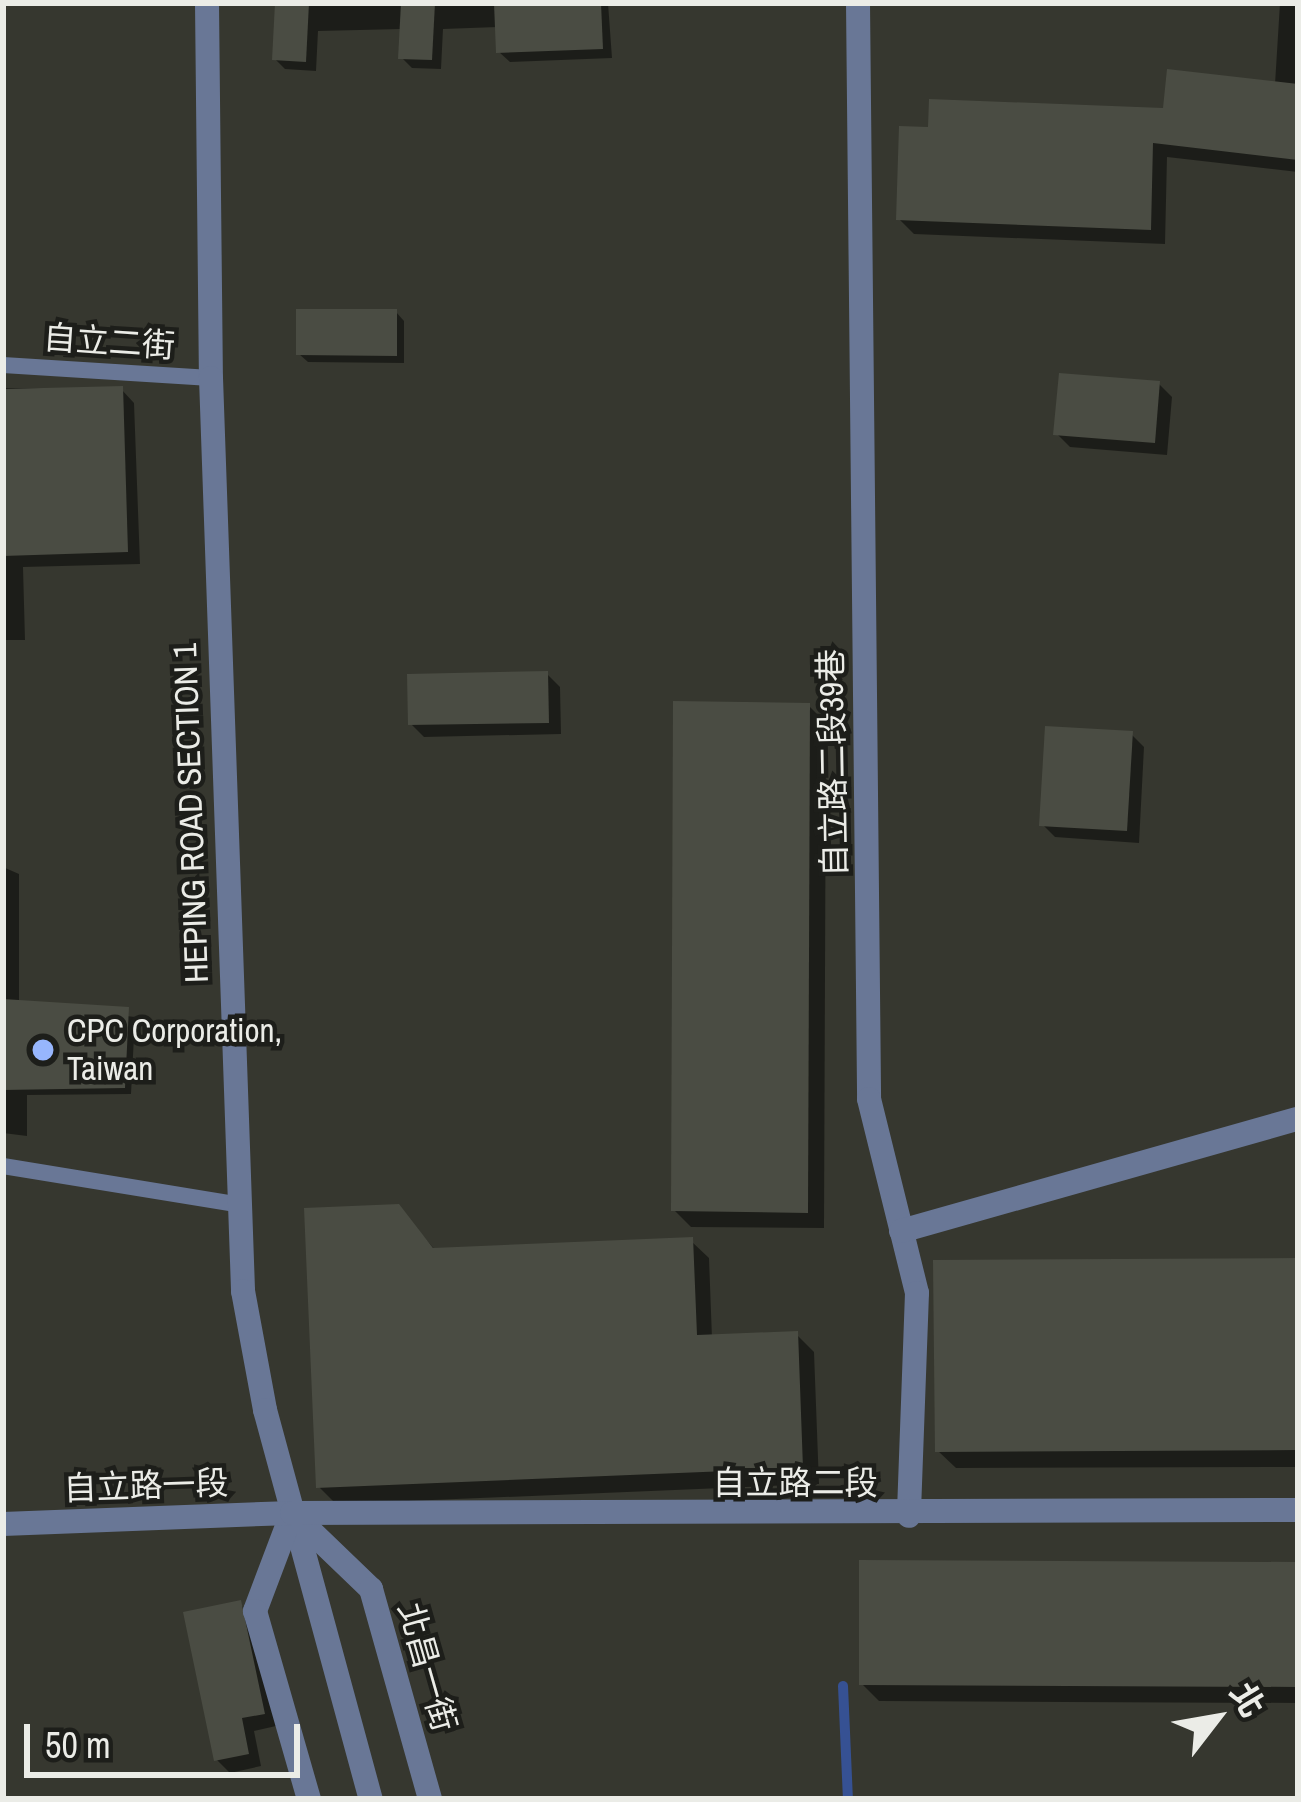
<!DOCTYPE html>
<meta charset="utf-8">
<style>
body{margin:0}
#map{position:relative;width:1301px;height:1802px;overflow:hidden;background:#36372f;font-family:"Archivo Narrow","Noto Sans TC",sans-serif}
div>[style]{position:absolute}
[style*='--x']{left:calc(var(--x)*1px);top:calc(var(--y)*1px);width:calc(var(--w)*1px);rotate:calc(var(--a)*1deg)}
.shadow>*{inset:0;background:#0007}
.stream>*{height:10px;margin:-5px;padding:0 5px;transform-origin:5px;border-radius:5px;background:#365193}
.building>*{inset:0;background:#4a4c43}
.service>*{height:16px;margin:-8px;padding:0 8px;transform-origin:8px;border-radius:8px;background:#697796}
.minor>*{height:24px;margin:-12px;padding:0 12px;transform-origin:12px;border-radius:12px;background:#697796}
.dots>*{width:33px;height:33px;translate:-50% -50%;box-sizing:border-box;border:6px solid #1d1e1a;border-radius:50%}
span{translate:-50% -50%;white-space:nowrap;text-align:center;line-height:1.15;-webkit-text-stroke:9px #1d1e1a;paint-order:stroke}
.street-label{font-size:33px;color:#ebece7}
.poi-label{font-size:33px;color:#ebece7}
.left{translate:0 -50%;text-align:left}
.frame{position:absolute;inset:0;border:6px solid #ebece7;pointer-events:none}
.north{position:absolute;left:1157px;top:1658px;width:120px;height:120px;-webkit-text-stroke:9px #1d1e1a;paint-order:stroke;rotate:59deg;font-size:33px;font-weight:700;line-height:48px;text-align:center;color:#ebece7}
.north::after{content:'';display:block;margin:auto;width:42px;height:54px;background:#ebece7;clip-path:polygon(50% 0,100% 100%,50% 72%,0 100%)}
.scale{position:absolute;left:24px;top:1724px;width:276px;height:54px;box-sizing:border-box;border:6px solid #ebece7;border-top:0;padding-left:15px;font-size:36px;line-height:42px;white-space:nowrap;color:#ebece7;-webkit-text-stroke:9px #1d1e1a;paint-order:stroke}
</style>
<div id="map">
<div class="shadow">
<i style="clip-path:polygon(275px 3px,608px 3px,612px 58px,510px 62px,499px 52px,498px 27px,443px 29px,441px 69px,412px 68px,401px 57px,402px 29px,318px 31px,316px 71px,285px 69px,275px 59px)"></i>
<i style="clip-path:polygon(1280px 3px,1298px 3px,1298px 172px,1167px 157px,1165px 244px,914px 234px,899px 219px,1166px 111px,1275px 84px)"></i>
<i style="clip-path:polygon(396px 312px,404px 321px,404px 363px,308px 362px,299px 354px)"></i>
<i style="clip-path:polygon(1159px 384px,1172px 397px,1167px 455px,1070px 447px,1057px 434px)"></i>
<i style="clip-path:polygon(3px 388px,121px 389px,134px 403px,140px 564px,23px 567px,25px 640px,3px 640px)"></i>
<i style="clip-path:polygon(547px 674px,560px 687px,561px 734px,424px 737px,411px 724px)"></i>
<i style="clip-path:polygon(809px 706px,826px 723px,824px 1228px,691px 1227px,674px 1210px)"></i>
<i style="clip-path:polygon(1131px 734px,1144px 747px,1139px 843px,1055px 837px,1042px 824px)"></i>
<i style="clip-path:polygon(3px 867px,19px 874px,19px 1003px,135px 1017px,131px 1094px,27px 1095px,27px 1136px,3px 1133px)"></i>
<i style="clip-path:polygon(398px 1207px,436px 1251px,691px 1241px,709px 1258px,712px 1338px,796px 1334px,814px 1352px,819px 1484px,336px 1504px,319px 1487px)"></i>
<i style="clip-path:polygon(1298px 1261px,1298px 1467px,956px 1468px,938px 1451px)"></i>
<i style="clip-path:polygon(1298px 1565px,1298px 1703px,879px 1701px,862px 1684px)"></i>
<i style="clip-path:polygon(240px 1604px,253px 1617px,276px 1726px,254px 1731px,261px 1766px,230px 1773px,217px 1760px)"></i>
</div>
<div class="stream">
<i style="--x:843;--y:1686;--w:113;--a:87.5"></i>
</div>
<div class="building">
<i style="clip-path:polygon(275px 3px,309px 3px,306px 62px,272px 60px)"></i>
<i style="clip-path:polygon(401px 3px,435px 3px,432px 60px,398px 59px)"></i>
<i style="clip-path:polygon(494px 3px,601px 3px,603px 49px,496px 53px)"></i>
<i style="clip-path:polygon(1167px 69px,1298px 84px,1298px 160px,1153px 143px,1151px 230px,896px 220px,899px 126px,928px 127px,929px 99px,1163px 108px)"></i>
<i style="clip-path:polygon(296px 309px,397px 309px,397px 356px,296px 355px)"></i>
<i style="clip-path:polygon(1059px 373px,1160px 381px,1155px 443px,1053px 435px)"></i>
<i style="clip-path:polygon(123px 386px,128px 552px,3px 556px,3px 389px)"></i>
<i style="clip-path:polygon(548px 671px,549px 723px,408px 725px,407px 674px)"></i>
<i style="clip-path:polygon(673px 701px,810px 703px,808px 1213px,671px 1211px)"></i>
<i style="clip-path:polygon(1045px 726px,1133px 731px,1127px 831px,1039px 826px)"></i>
<i style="clip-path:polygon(3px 999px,129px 1007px,125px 1088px,3px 1090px)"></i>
<i style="clip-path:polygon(399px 1204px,433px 1248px,693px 1237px,697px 1335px,798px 1331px,803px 1468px,316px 1488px,304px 1208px)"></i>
<i style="clip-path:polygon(1298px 1258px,1298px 1450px,935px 1452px,933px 1260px)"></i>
<i style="clip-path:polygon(859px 1560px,1298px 1562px,1298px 1687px,859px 1685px)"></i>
<i style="clip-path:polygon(241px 1600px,265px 1714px,242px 1718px,249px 1754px,214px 1761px,183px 1612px)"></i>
</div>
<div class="service">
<i style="--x:3;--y:365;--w:208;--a:3.6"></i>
<i style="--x:3;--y:1166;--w:236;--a:9.3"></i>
</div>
<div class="minor">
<i style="--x:207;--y:3;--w:375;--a:89.4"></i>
<i style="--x:211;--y:378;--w:914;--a:87.99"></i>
<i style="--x:243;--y:1291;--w:121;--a:79.5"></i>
<i style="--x:265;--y:1410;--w:403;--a:74.8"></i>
<i style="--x:858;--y:3;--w:1096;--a:89.42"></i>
<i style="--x:869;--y:1099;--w:200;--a:76.1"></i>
<i style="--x:917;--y:1293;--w:223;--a:92.1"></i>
<i style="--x:901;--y:1231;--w:412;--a:-15.8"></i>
<i style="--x:292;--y:1513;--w:105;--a:110.7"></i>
<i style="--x:255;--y:1611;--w:196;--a:74"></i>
<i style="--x:294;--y:1515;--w:107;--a:43.9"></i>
<i style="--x:371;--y:1589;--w:218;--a:74.3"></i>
<i style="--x:3;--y:1524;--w:289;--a:-2.2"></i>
<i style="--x:292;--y:1513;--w:1006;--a:-0.17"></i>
</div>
<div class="dots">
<i style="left:43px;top:1050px;background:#97b6fd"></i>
</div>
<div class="street-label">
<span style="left:109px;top:342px;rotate:4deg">自立二街</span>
<span style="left:833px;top:763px;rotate:-91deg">自立路二段39巷</span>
<span style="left:191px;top:813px;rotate:-92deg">HEPING ROAD SECTION 1</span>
<span style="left:795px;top:1483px">自立路二段</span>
<span style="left:146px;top:1486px;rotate:-2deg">自立路一段</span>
<span style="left:427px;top:1667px;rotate:74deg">北昌一街</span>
</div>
<div class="poi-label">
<span class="left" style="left:67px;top:1050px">CPC Corporation,<br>Taiwan</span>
</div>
<div class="frame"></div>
<div class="north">北</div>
<div class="scale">50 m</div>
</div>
